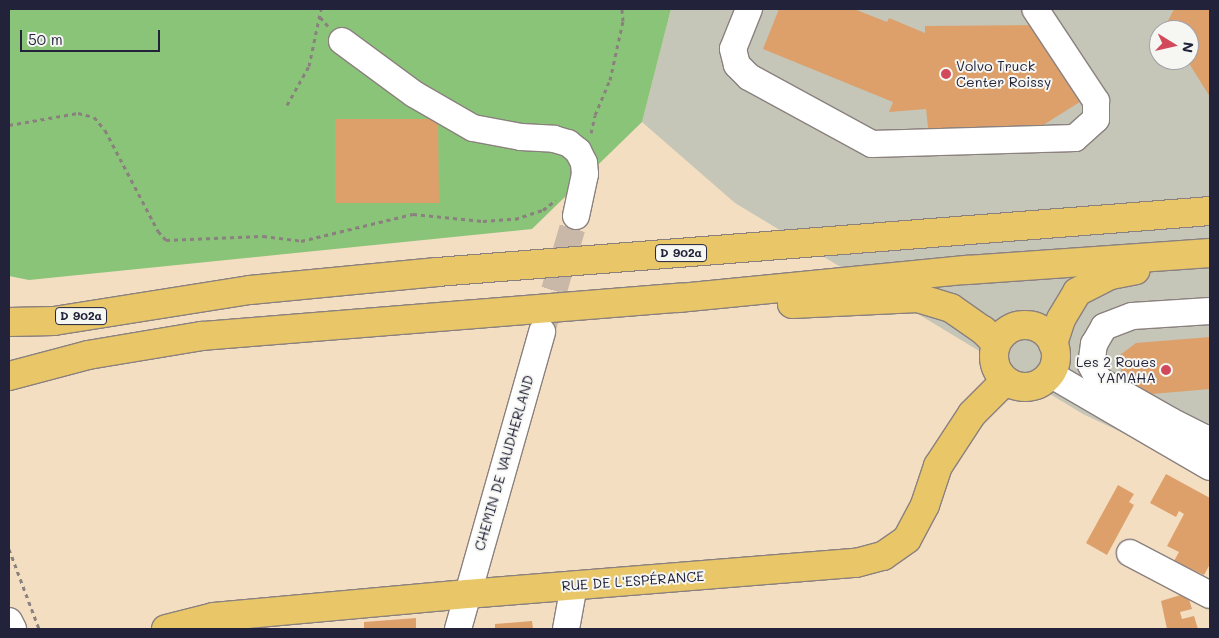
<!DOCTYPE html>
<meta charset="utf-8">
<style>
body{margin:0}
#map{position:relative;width:1219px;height:638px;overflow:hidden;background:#f3dec2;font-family:Mali,sans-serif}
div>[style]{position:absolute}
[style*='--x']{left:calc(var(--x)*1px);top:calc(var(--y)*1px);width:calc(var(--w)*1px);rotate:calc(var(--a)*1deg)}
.industrial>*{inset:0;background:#c5c5b8}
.green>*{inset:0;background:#8ac479}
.building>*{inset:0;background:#dda06b}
.minor-tunnel>*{height:26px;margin-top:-13px;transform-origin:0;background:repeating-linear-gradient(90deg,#c9b8a7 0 26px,transparent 0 39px)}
.path>*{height:3px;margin-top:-1.5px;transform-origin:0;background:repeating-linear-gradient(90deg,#8a807e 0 4px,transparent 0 8px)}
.roads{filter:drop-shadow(1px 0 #8a807e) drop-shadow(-1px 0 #8a807e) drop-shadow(0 1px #8a807e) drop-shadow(0 -1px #8a807e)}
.minor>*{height:26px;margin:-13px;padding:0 13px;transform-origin:13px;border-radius:13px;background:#fff}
.major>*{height:28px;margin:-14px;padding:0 14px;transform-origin:14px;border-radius:14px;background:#e9c769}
.major>.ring{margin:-14px;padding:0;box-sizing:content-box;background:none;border:28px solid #e9c769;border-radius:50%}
.dots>*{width:14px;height:14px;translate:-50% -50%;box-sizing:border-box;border:2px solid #f6f6f2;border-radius:50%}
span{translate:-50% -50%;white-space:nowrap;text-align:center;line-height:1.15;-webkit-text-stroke:4px #f6f6f2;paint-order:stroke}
.shield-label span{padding:1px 4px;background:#f6f6f2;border:1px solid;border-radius:4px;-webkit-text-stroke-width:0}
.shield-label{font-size:12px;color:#22223b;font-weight:700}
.poi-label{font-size:14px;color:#22223b}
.left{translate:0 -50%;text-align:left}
.right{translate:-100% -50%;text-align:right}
.street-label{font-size:14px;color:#22223b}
.frame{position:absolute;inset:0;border:10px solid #22223b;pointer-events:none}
.north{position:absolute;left:1149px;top:20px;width:50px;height:50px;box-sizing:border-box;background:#f6f6f2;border:1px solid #a1a1a9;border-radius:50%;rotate:99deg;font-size:14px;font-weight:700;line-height:20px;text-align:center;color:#22223b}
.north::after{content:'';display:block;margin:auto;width:18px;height:22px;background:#d1495b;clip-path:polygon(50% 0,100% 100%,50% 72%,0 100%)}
.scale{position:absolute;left:20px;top:30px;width:140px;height:22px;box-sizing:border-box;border:2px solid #22223b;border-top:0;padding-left:6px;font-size:15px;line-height:18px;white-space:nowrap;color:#22223b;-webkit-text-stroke:4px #f6f6f2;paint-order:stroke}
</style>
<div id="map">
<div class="industrial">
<i style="clip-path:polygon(evenodd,671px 9px,1210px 9px,1210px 474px,1083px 414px,735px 203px,642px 122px,671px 9px,1159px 30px,1189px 30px,1189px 60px,1159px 60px,1159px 30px)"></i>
</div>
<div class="green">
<i style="clip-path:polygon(9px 9px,671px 9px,642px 122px,532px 229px,29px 280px,9px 276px)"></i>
</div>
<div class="building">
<i style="clip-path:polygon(779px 9px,854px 9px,887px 22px,889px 18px,925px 33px,925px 26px,1036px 25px,1041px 33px,1037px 37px,1040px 40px,1044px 37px,1083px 100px,1040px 127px,929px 137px,926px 109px,889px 112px,893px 102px,763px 49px)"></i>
<i style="clip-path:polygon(1174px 9px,1210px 9px,1210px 97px,1187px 60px,1189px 30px,1169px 30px,1167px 27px,1170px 25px,1167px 23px)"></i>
<i style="clip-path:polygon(335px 119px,438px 119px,439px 203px,335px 203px)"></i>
<i style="clip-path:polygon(1210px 337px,1210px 389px,1140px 395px,1122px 384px,1120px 355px,1136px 343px)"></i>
<i style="clip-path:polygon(1166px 474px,1210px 498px,1210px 564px,1204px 575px,1174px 561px,1179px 552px,1167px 546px,1184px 514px,1179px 511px,1176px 517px,1150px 503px)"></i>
<i style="clip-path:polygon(1118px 485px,1134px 494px,1129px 502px,1134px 505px,1107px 555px,1086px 543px)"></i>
<i style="clip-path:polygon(1187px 593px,1192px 609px,1180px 612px,1182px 619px,1194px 616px,1198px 629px,1167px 629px,1161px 601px)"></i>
<i style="clip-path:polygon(416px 618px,416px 629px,364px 629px,364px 622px)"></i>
<i style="clip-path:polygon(532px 621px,533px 629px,495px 629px,495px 624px)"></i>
</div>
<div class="minor-tunnel">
<i style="--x:543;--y:328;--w:117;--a:-73.6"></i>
</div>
<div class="path">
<i style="--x:320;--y:17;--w:12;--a:48"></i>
<i style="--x:287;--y:105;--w:45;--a:-60.6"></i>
<i style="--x:309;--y:66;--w:58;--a:-78.1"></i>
<i style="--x:9;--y:125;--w:70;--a:-9.9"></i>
<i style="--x:78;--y:113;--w:16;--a:14"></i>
<i style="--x:94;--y:117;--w:17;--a:50"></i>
<i style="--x:105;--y:130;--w:114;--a:62.3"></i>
<i style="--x:158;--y:231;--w:12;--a:48"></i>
<i style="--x:166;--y:240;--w:97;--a:-2.4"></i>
<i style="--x:263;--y:236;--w:38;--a:7"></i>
<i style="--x:301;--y:241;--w:115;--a:-13.6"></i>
<i style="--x:413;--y:214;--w:70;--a:5.7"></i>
<i style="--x:483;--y:221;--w:32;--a:-4"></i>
<i style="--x:515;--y:219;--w:29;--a:-18"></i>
<i style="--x:543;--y:210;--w:16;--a:-38"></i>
<i style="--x:591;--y:133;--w:18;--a:-77"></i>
<i style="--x:595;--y:115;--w:38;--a:-67"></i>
<i style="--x:610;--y:80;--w:60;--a:-77.6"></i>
<i style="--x:623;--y:21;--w:12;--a:-95"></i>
<i style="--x:9;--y:549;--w:85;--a:69.4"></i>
</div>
<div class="roads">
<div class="minor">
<i style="--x:749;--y:9;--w:43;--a:111.8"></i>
<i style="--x:733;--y:49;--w:16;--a:76"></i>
<i style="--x:737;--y:65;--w:17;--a:45"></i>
<i style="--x:749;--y:77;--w:140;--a:28.6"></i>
<i style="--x:872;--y:144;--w:203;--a:-1.7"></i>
<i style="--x:1075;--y:138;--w:28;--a:-42"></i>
<i style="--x:1096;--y:119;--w:18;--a:-90"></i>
<i style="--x:1096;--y:101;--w:110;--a:-123.5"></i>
<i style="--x:342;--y:41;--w:89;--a:36.4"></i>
<i style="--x:414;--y:94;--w:68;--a:30"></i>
<i style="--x:473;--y:128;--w:49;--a:10.6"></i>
<i style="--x:521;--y:137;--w:33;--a:3"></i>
<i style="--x:554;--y:139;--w:15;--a:16"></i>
<i style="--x:568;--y:143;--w:13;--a:39"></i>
<i style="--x:578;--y:151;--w:13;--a:63"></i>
<i style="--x:584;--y:163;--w:11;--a:85"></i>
<i style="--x:585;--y:174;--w:43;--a:102.1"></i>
<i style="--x:1210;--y:311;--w:78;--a:176.3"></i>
<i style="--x:1132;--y:316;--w:30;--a:159"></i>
<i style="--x:1104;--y:327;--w:20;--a:120"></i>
<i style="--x:1094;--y:344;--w:21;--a:98"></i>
<i style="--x:1091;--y:365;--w:17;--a:62"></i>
<i style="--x:1099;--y:380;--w:83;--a:29.7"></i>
<i style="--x:1171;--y:421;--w:35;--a:27"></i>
<i style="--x:1202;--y:437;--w:8;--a:14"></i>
<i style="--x:1050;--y:374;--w:185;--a:30.2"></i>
<i style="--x:1130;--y:553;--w:90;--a:27.7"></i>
<i style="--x:9;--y:621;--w:9;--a:63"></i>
<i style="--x:458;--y:629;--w:309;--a:-74.2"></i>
<i style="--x:566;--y:629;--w:45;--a:-79.7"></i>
</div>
<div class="major">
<i style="--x:792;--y:304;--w:126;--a:-2.7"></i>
<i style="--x:918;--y:298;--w:34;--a:17"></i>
<i style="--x:951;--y:308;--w:39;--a:35"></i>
<i style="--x:983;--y:330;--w:18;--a:45"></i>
<i style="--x:9;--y:322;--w:45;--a:-1.3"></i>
<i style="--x:54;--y:321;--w:198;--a:-9"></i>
<i style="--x:250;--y:290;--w:188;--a:-5.5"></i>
<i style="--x:437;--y:272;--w:775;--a:-4.51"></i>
<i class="ring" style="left:994px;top:325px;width:34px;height:34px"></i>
<i style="--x:1053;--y:344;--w:26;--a:-72"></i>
<i style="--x:1061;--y:319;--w:31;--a:-59"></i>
<i style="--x:1077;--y:292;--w:38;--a:-27"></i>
<i style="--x:1111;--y:275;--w:25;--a:-11"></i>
<i style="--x:9;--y:376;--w:82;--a:-14.9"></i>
<i style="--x:88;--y:355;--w:116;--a:-9.5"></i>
<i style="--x:202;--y:336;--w:479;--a:-4.6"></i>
<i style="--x:679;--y:298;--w:289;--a:-5.6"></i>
<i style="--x:967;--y:270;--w:244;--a:-4"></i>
<i style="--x:166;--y:629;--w:49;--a:-14"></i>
<i style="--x:214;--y:617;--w:254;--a:-5.2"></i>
<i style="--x:467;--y:594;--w:390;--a:-4.6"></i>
<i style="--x:856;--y:563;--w:28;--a:-15"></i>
<i style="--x:883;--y:556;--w:29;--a:-35"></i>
<i style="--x:907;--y:539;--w:38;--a:-62"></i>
<i style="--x:925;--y:505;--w:41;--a:-71.6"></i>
<i style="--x:938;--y:466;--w:62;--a:-56.8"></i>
<i style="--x:972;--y:414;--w:47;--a:-45"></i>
</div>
</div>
<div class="dots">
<i style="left:946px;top:74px;background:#d1495b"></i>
<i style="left:1166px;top:370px;background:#d1495b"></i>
</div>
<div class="shield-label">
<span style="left:681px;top:253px">D 902a</span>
<span style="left:81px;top:316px">D 902a</span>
</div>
<div class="poi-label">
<span class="left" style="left:956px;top:74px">Volvo Truck<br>Center Roissy</span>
<span class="right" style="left:1156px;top:370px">Les 2 Roues<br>YAMAHA</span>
</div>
<div class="street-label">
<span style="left:504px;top:463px;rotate:-74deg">CHEMIN DE VAUDHERLAND</span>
<span style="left:633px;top:581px;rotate:-4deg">RUE DE L'ESPÉRANCE</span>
</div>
<div class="frame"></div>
<div class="north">N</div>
<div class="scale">50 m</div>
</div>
